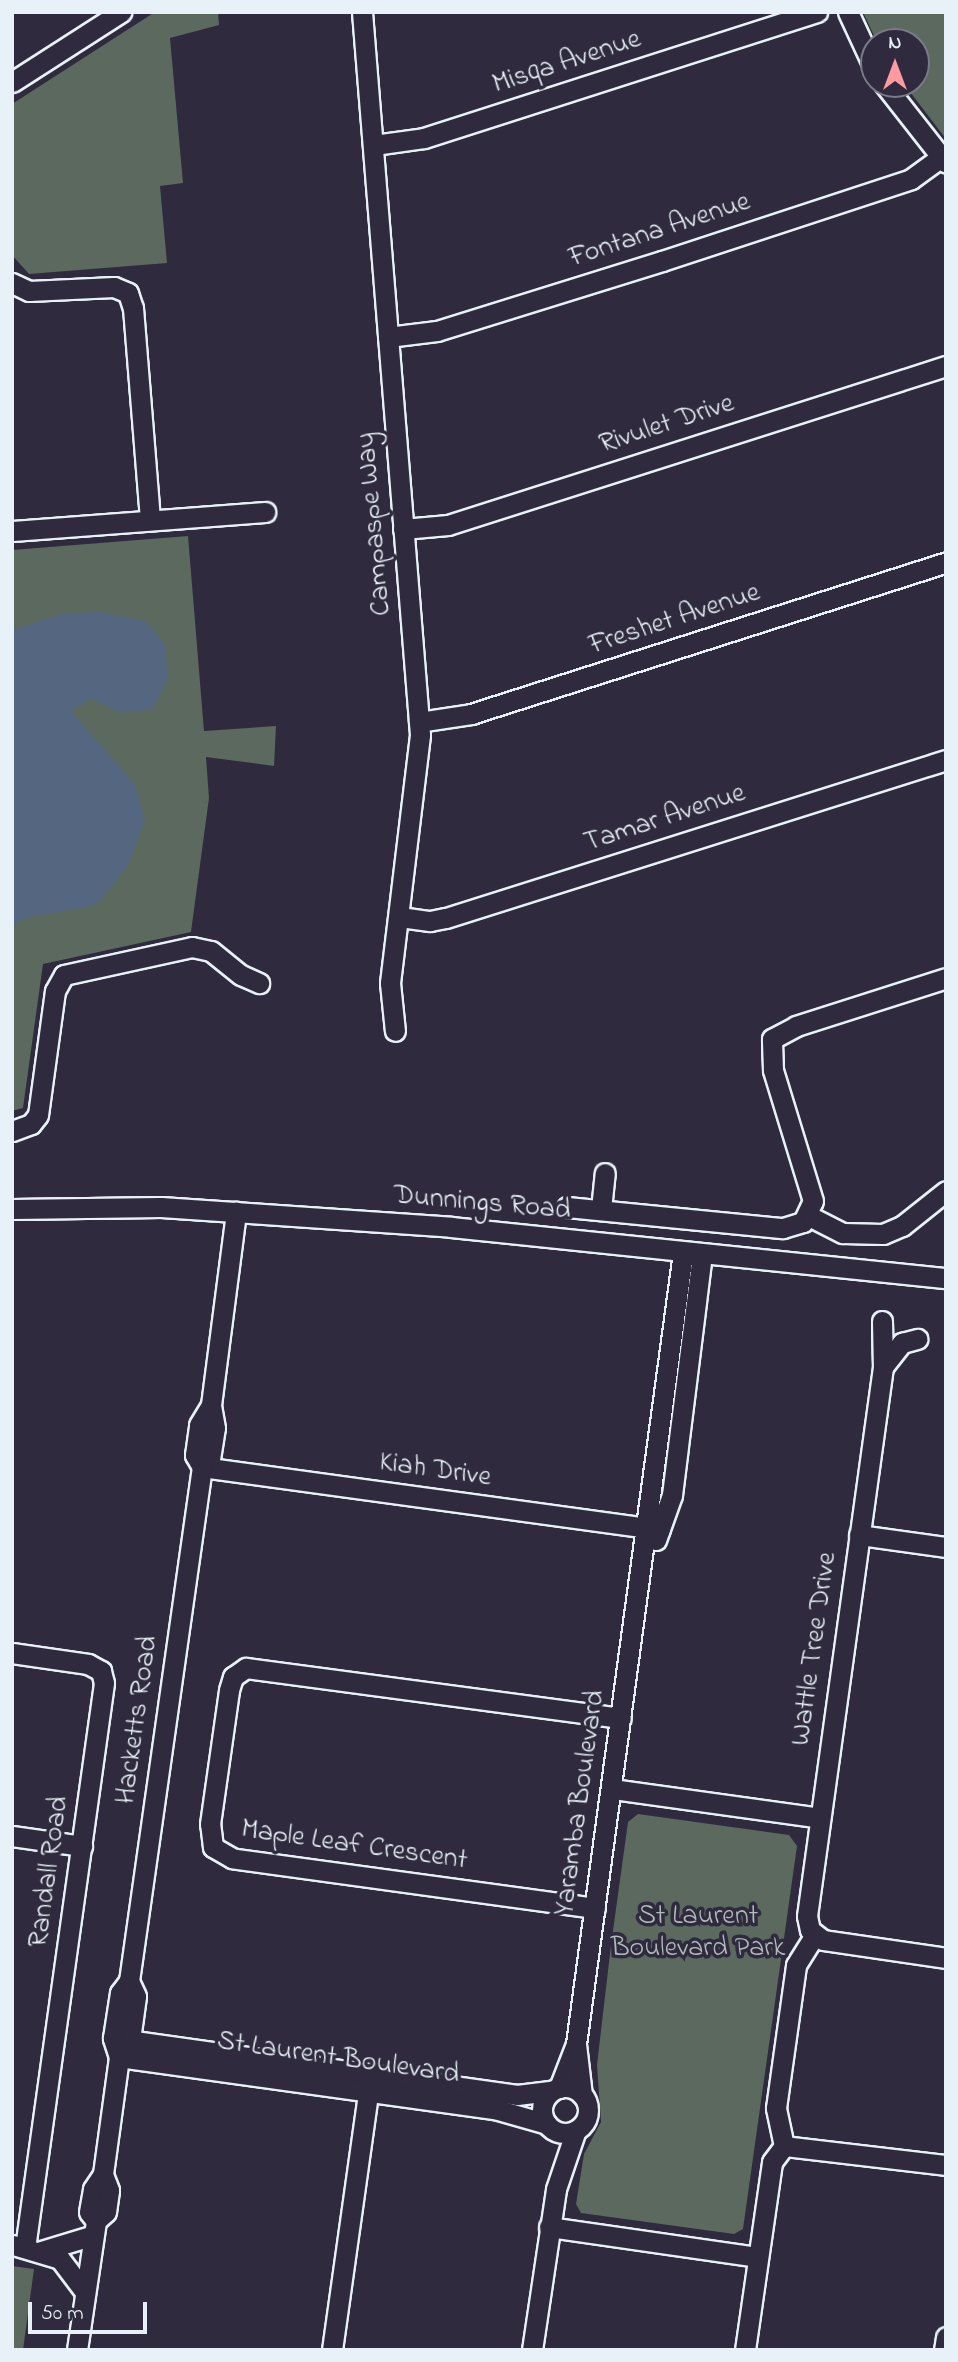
<!DOCTYPE html>
<style>
body{margin:0}
#map{position:relative;width:958px;height:2362px;overflow:hidden;background:#2f2a3d;font-family:"Indie Flower",sans-serif}
div>[style]{position:absolute}
[style*='--x']{left:calc(var(--x)*1px);top:calc(var(--y)*1px);width:calc(var(--w)*1px);rotate:calc(var(--a)*1deg)}
.green>*{inset:0;background:#5b695f}
.water>*{inset:0;background:#556780}
.roads{filter:drop-shadow(2px 0 #e8f1f8) drop-shadow(-2px 0 #e8f1f8) drop-shadow(0 2px #e8f1f8) drop-shadow(0 -2px #e8f1f8)}
.minor>*{height:19px;margin:-9.5px;padding:0 9.5px;transform-origin:9.5px;border-radius:9.5px;background:#2f2a3d}
.minor>.ring{margin:-9.5px;padding:0;box-sizing:content-box;background:none;border:19px solid #2f2a3d;border-radius:50%}
span{translate:-50% -50%;white-space:nowrap;text-align:center;line-height:1.15;-webkit-text-stroke:7px #2f2a3d;paint-order:stroke}
.street-label{font-size:28px;color:#e8f1f8}
.park-label{font-size:28px;color:#b0bbbb}
.frame{position:absolute;inset:0;border:14px solid #e8f1f8;pointer-events:none}
.north{position:absolute;left:860px;top:28px;width:70px;height:70px;box-sizing:border-box;background:#2f2a3d;border:2px solid #797a88;border-radius:50%;rotate:0deg;font-size:19px;font-weight:700;line-height:28px;text-align:center;color:#e8f1f8}
.north::after{content:'';display:block;margin:auto;width:24px;height:32px;background:#ff9aa2;clip-path:polygon(50% 0,100% 100%,50% 72%,0 100%)}
.scale{position:absolute;left:28px;top:2302px;width:119px;height:32px;box-sizing:border-box;border:4px solid #e8f1f8;border-top:0;padding-left:9px;font-size:21px;line-height:24px;white-space:nowrap;color:#e8f1f8;-webkit-text-stroke:5px #2f2a3d;paint-order:stroke}
</style>
<div id="map">
<div class="green">
<i style="clip-path:polygon(155px 12px,218px 12px,219px 25px,170px 38px,183px 183px,160px 186px,167px 263px,29px 274px,12px 255px,12px 104px)"></i>
<i style="clip-path:polygon(863px 12px,946px 12px,946px 139px,904px 84px,916px 84px,916px 42px,877px 42px)"></i>
<i style="clip-path:polygon(188px 536px,204px 731px,276px 726px,274px 766px,206px 757px,209px 798px,191px 932px,43px 964px,23px 1108px,12px 1111px,12px 550px)"></i>
<i style="clip-path:polygon(638px 1814px,789px 1835px,797px 1846px,743px 2229px,734px 2234px,581px 2213px,576px 2204px,584px 2154px,601px 2122px,597px 2065px,611px 1945px,628px 1822px)"></i>
<i style="clip-path:polygon(12px 2266px,34px 2269px,23px 2350px,12px 2350px)"></i>
</div>
<div class="water">
<i style="clip-path:polygon(98px 612px,145px 621px,165px 645px,168px 678px,153px 710px,118px 711px,91px 699px,71px 711px,135px 785px,145px 819px,129px 863px,96px 905px,25px 918px,12px 926px,12px 631px,61px 614px)"></i>
</div>
<div class="roads">
<div class="minor">
<i style="--x:362;--y:12;--w:725;--a:85.41"></i>
<i style="--x:420;--y:735;--w:250;--a:96.9"></i>
<i style="--x:390;--y:983;--w:48;--a:84.1"></i>
<i style="--x:848;--y:12;--w:62;--a:65.1"></i>
<i style="--x:12;--y:82;--w:130;--a:-32.7"></i>
<i style="--x:884;--y:84;--w:100;--a:51.9"></i>
<i style="--x:374;--y:145;--w:50;--a:-8"></i>
<i style="--x:424;--y:138;--w:413;--a:-17.8"></i>
<i style="--x:12;--y:283;--w:19;--a:25"></i>
<i style="--x:29;--y:291;--w:85;--a:-2.7"></i>
<i style="--x:114;--y:287;--w:15;--a:23"></i>
<i style="--x:128;--y:293;--w:16;--a:72"></i>
<i style="--x:133;--y:308;--w:213;--a:85.4"></i>
<i style="--x:388;--y:337;--w:49;--a:-7"></i>
<i style="--x:437;--y:331;--w:236;--a:-17.3"></i>
<i style="--x:662;--y:261;--w:262;--a:-18.2"></i>
<i style="--x:911;--y:179;--w:37;--a:-36"></i>
<i style="--x:403;--y:529;--w:45;--a:-5.1"></i>
<i style="--x:448;--y:525;--w:523;--a:-17.71"></i>
<i style="--x:12;--y:531;--w:254;--a:-4.3"></i>
<i style="--x:419;--y:722;--w:53;--a:-8.7"></i>
<i style="--x:471;--y:714;--w:499;--a:-17.7"></i>
<i style="--x:400;--y:917;--w:30;--a:8"></i>
<i style="--x:430;--y:921;--w:16;--a:-11"></i>
<i style="--x:446;--y:918;--w:524;--a:-17.54"></i>
<i style="--x:12;--y:1131;--w:20;--a:-20"></i>
<i style="--x:31;--y:1124;--w:11;--a:-52"></i>
<i style="--x:38;--y:1115;--w:125;--a:-82.2"></i>
<i style="--x:55;--y:991;--w:18;--a:-61"></i>
<i style="--x:64;--y:975;--w:131;--a:-12.3"></i>
<i style="--x:192;--y:947;--w:19;--a:12"></i>
<i style="--x:211;--y:951;--w:38;--a:39"></i>
<i style="--x:241;--y:975;--w:20;--a:24"></i>
<i style="--x:567;--y:1207;--w:217;--a:5.6"></i>
<i style="--x:783;--y:1228;--w:21;--a:-17"></i>
<i style="--x:803;--y:1222;--w:23;--a:-65"></i>
<i style="--x:813;--y:1201;--w:137;--a:-107"></i>
<i style="--x:773;--y:1070;--w:31;--a:-92"></i>
<i style="--x:772;--y:1039;--w:27;--a:-28"></i>
<i style="--x:796;--y:1026;--w:157;--a:-17.7"></i>
<i style="--x:12;--y:1209;--w:149;--a:-0.8"></i>
<i style="--x:161;--y:1207;--w:291;--a:3.9"></i>
<i style="--x:451;--y:1227;--w:498;--a:5.9"></i>
<i style="--x:601;--y:1209;--w:36;--a:-84"></i>
<i style="--x:809;--y:1216;--w:38;--a:27"></i>
<i style="--x:843;--y:1233;--w:40;--a:1.4"></i>
<i style="--x:883;--y:1234;--w:21;--a:-23"></i>
<i style="--x:902;--y:1226;--w:56;--a:-38.5"></i>
<i style="--x:882;--y:1321;--w:46;--a:88.8"></i>
<i style="--x:883;--y:1367;--w:554;--a:97.88"></i>
<i style="--x:807;--y:1916;--w:14;--a:78"></i>
<i style="--x:810;--y:1930;--w:16;--a:38"></i>
<i style="--x:823;--y:1940;--w:124;--a:8.3"></i>
<i style="--x:883;--y:1367;--w:31;--a:-52"></i>
<i style="--x:902;--y:1343;--w:16;--a:-15"></i>
<i style="--x:202;--y:1467;--w:462;--a:7.8"></i>
<i style="--x:202;--y:1467;--w:11;--a:-45"></i>
<i style="--x:210;--y:1459;--w:31;--a:-81"></i>
<i style="--x:215;--y:1428;--w:23;--a:-100"></i>
<i style="--x:211;--y:1405;--w:195;--a:-82.6"></i>
<i style="--x:859;--y:1535;--w:88;--a:7.9"></i>
<i style="--x:656;--y:1540;--w:48;--a:-70.4"></i>
<i style="--x:672;--y:1495;--w:243;--a:-82.9"></i>
<i style="--x:12;--y:1653;--w:77;--a:8.2"></i>
<i style="--x:88;--y:1664;--w:15;--a:28"></i>
<i style="--x:101;--y:1671;--w:12;--a:76"></i>
<i style="--x:104;--y:1683;--w:570;--a:97.96"></i>
<i style="--x:612;--y:1789;--w:210;--a:7.9"></i>
<i style="--x:12;--y:1836;--w:71;--a:8.1"></i>
<i style="--x:595;--y:1908;--w:366;--a:-172.2"></i>
<i style="--x:232;--y:1858;--w:22;--a:-150"></i>
<i style="--x:213;--y:1847;--w:23;--a:-97"></i>
<i style="--x:210;--y:1824;--w:135;--a:-81.9"></i>
<i style="--x:229;--y:1690;--w:14;--a:-73"></i>
<i style="--x:233;--y:1677;--w:16;--a:-35"></i>
<i style="--x:246;--y:1668;--w:378;--a:7.6"></i>
<i style="--x:113;--y:2038;--w:408;--a:8"></i>
<i style="--x:517;--y:2095;--w:35;--a:-7"></i>
<i style="--x:576;--y:2044;--w:51;--a:83.3"></i>
<i style="--x:119;--y:2057;--w:20;--a:-108"></i>
<i style="--x:113;--y:2038;--w:46;--a:-81.2"></i>
<i style="--x:120;--y:1993;--w:15;--a:-53"></i>
<i style="--x:129;--y:1981;--w:519;--a:-81.92"></i>
<i style="--x:202;--y:1467;--w:14;--a:-120"></i>
<i style="--x:195;--y:1455;--w:30;--a:-82"></i>
<i style="--x:199;--y:1425;--w:23;--a:-59"></i>
<i style="--x:119;--y:2057;--w:380;--a:7.9"></i>
<i style="--x:495;--y:2109;--w:54;--a:16.1"></i>
<i class="ring" style="left:542px;top:2087px;width:27px;height:27px"></i>
<i style="--x:559;--y:2088;--w:47;--a:-68.9"></i>
<i style="--x:576;--y:2044;--w:798;--a:-82.3"></i>
<i style="--x:784;--y:2146;--w:39;--a:-102"></i>
<i style="--x:776;--y:2108;--w:144;--a:-82"></i>
<i style="--x:796;--y:1965;--w:34;--a:-58"></i>
<i style="--x:784;--y:2146;--w:163;--a:6.7"></i>
<i style="--x:96;--y:2221;--w:11;--a:-128"></i>
<i style="--x:89;--y:2212;--w:23;--a:-80"></i>
<i style="--x:93;--y:2189;--w:18;--a:-56"></i>
<i style="--x:103;--y:2174;--w:118;--a:-82.2"></i>
<i style="--x:119;--y:2057;--w:20;--a:-57"></i>
<i style="--x:130;--y:2040;--w:44;--a:-82.2"></i>
<i style="--x:136;--y:1996;--w:17;--a:-115"></i>
<i style="--x:549;--y:2227;--w:211;--a:8.2"></i>
<i style="--x:13;--y:2245;--w:49;--a:16.6"></i>
<i style="--x:60;--y:2259;--w:41;--a:52.9"></i>
<i style="--x:41;--y:2251;--w:55;--a:-16.8"></i>
<i style="--x:77;--y:2350;--w:130;--a:-81.6"></i>
<i style="--x:96;--y:2221;--w:13;--a:-42"></i>
<i style="--x:106;--y:2212;--w:22;--a:-82"></i>
<i style="--x:109;--y:2190;--w:17;--a:-111"></i>
<i style="--x:332;--y:2350;--w:273;--a:-82"></i>
<i style="--x:532;--y:2350;--w:163;--a:-81.5"></i>
<i style="--x:556;--y:2189;--w:62;--a:-71.3"></i>
<i style="--x:745;--y:2350;--w:190;--a:-81.8"></i>
<i style="--x:772;--y:2162;--w:20;--a:-53"></i>
<i style="--x:944;--y:2350;--w:13;--a:-81"></i>
</div>
</div>
<div class="street-label">
<span style="left:567px;top:63px;rotate:-18deg">Misqa Avenue</span>
<span style="left:660px;top:231px;rotate:-18deg">Fontana Avenue</span>
<span style="left:667px;top:425px;rotate:-18deg">Rivulet Drive</span>
<span style="left:375px;top:524px;rotate:-95deg">Campaspe Way</span>
<span style="left:675px;top:620px;rotate:-18deg">Freshet Avenue</span>
<span style="left:665px;top:819px;rotate:-18deg">Tamar Avenue</span>
<span style="left:482px;top:1204px;rotate:5deg">Dunnings Road</span>
<span style="left:435px;top:1471px;rotate:8deg">Kiah Drive</span>
<span style="left:815px;top:1649px;rotate:-82deg">Wattle Tree Drive</span>
<span style="left:138px;top:1720px;rotate:-82deg">Hacketts Road</span>
<span style="left:581px;top:1803px;rotate:-82deg">Yaramba Boulevard</span>
<span style="left:354px;top:1846px;rotate:8deg">Maple Leaf Crescent</span>
<span style="left:50px;top:1872px;rotate:-82deg">Randall Road</span>
<span style="left:338px;top:2059px;rotate:8deg">St Laurent Boulevard</span>
</div>
<div class="park-label">
<span style="left:698px;top:1933px">St Laurent<br>Boulevard Park</span>
</div>
<div class="frame"></div>
<div class="north">N</div>
<div class="scale">50 m</div>
</div>
